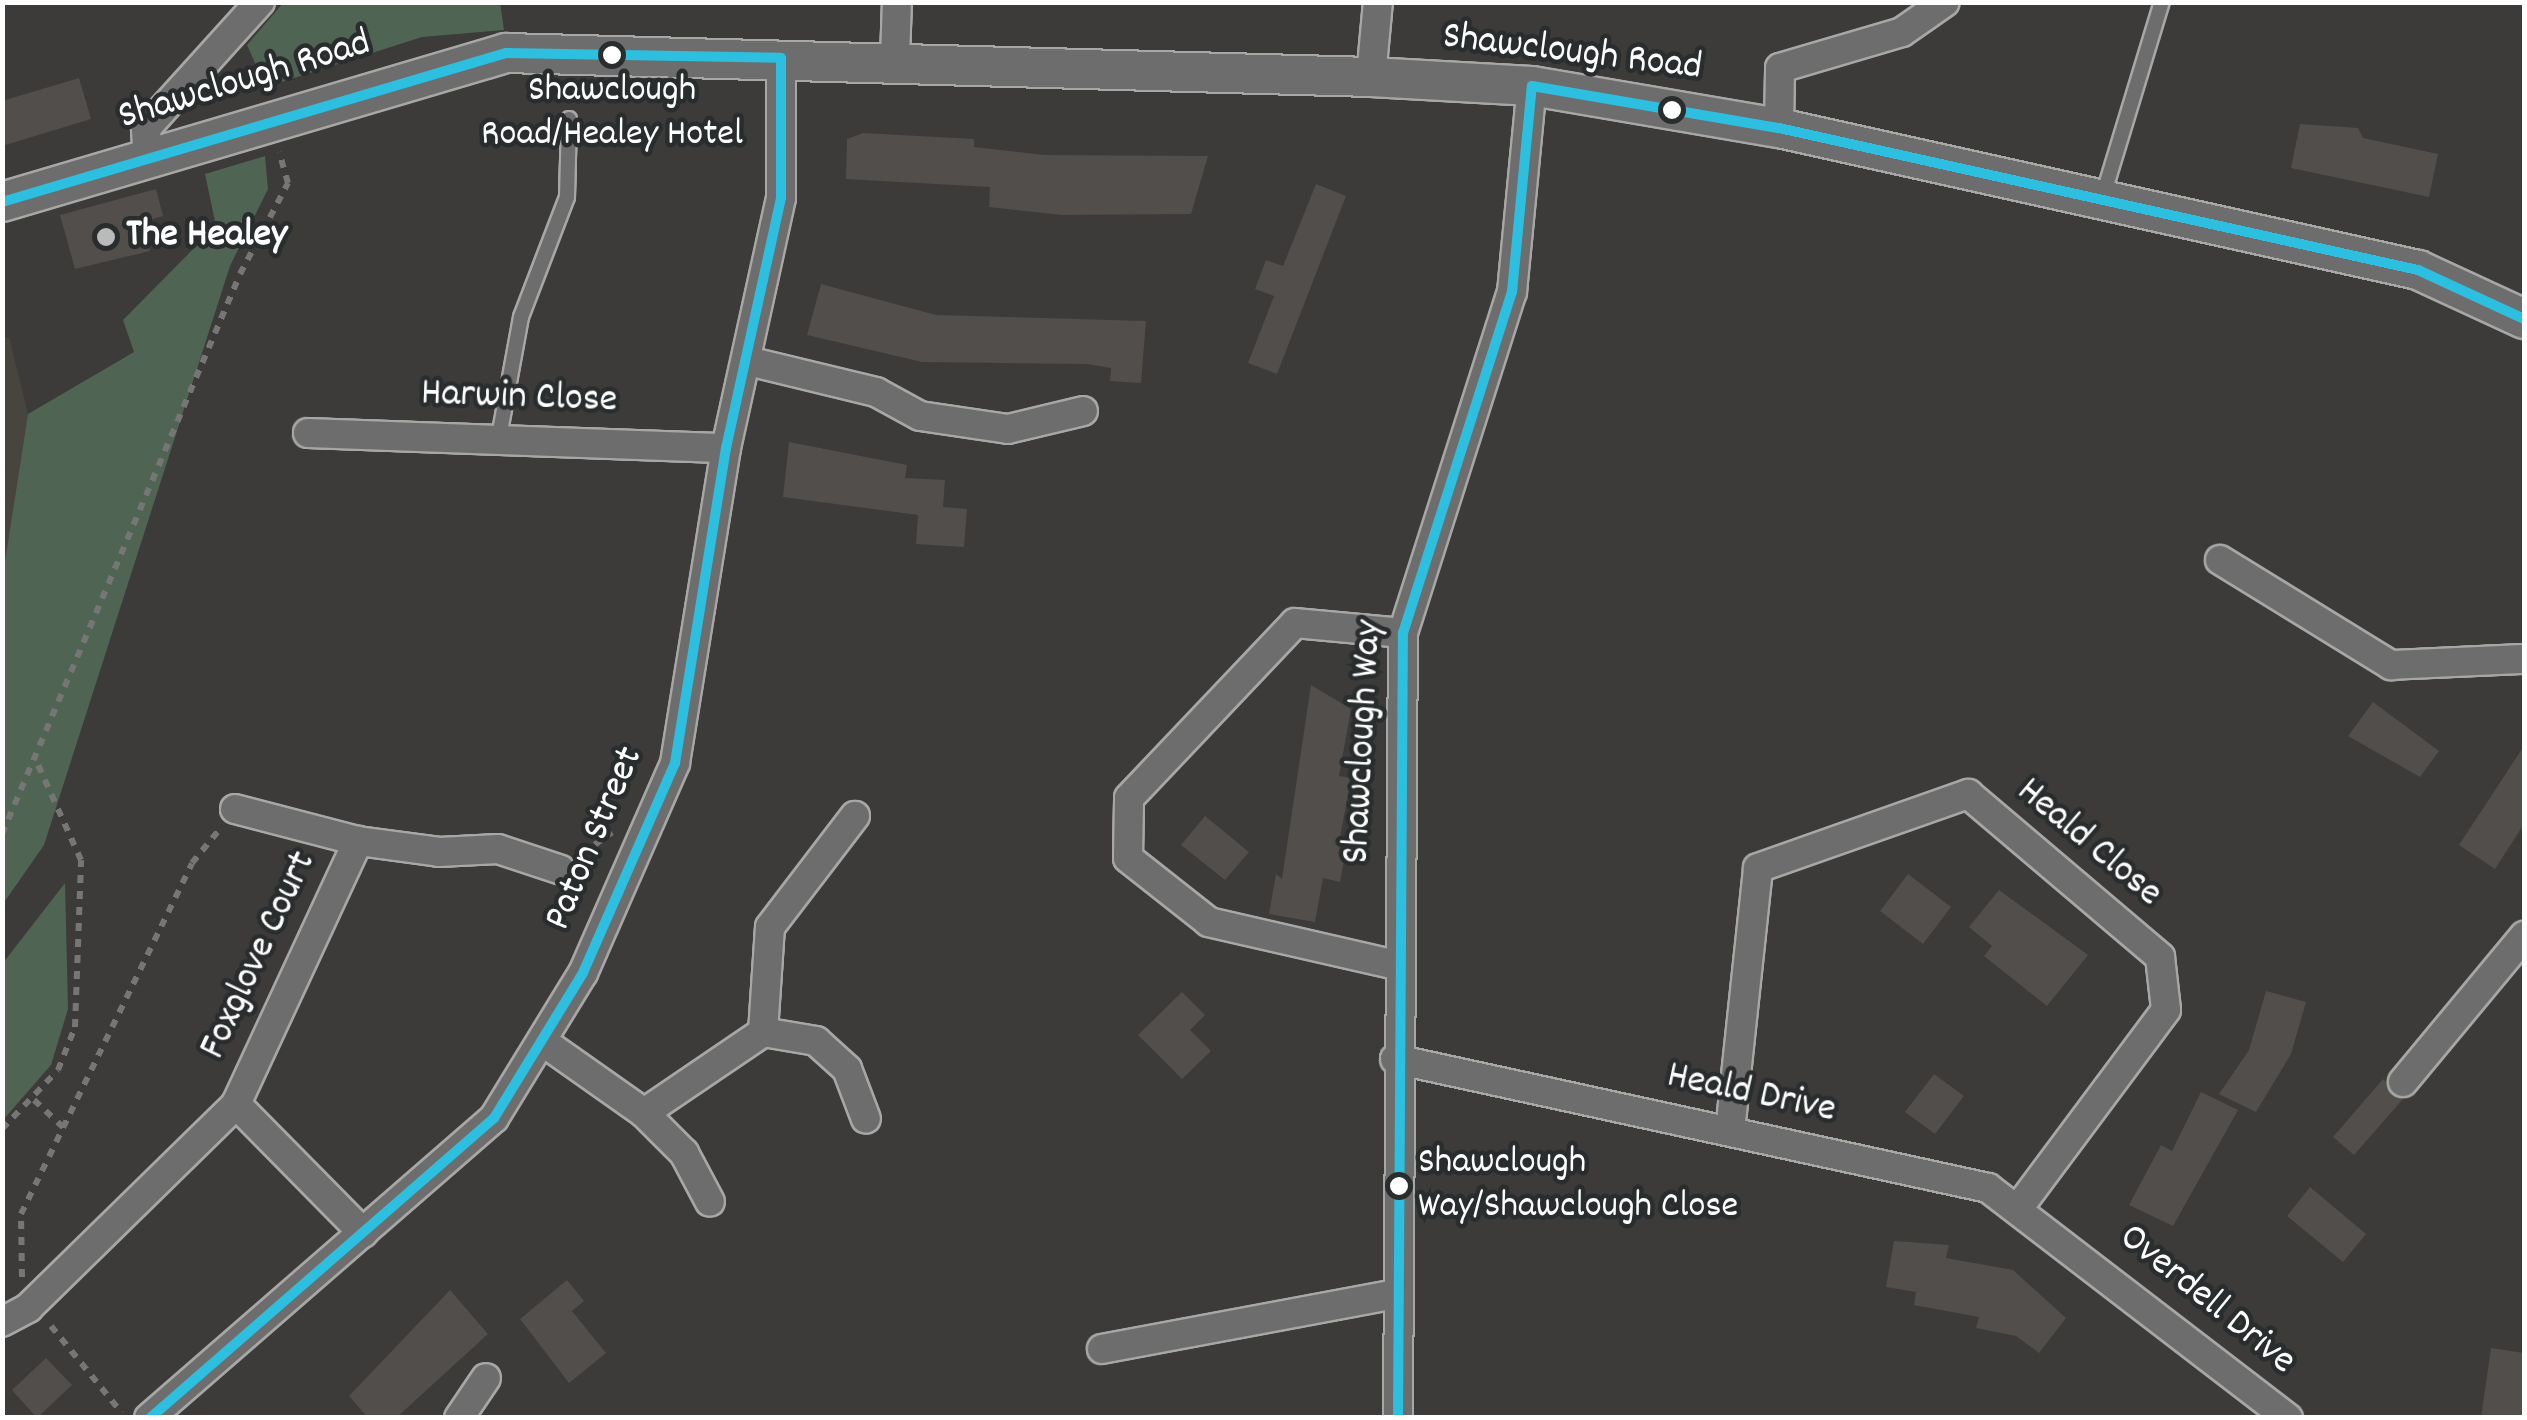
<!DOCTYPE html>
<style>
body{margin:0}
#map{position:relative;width:2527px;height:1420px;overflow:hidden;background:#3c3b39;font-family:Dekko,sans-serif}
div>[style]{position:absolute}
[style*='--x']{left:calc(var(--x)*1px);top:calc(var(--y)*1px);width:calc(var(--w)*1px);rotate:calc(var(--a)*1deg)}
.built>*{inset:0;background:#48453f}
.green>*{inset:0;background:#506453}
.building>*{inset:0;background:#514e4b}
.path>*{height:6px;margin-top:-3px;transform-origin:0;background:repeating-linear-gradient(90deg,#767676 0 8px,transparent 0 16px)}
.roads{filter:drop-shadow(2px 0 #a7a7a6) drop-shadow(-2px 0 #a7a7a6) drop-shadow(0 2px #a7a7a6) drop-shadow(0 -2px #a7a7a6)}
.service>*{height:14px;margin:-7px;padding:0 7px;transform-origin:7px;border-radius:7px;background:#6d6d6d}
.minor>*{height:28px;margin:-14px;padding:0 14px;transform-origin:14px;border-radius:14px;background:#6d6d6d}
.secondary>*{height:38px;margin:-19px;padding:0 19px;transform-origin:19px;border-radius:19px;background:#6d6d6d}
.bus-1>*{height:10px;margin:-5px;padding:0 5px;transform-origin:5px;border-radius:5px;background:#2dbfdf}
.dots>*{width:28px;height:28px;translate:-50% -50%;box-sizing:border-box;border:5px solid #2a2d2e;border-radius:50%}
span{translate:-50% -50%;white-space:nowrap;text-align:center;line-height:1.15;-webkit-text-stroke:9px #2a2d2e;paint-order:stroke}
.bus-label{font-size:38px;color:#fff}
.left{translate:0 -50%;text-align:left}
.street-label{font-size:40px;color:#fff}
.poi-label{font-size:40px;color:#fff;font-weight:700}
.frame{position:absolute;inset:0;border:5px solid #fff;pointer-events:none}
</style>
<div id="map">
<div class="built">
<i style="clip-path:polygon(9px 337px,28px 414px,3px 574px,2px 339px)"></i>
</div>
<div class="green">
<i style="clip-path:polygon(284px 2px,500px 3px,504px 30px,422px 37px,266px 87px,247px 45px)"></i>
<i style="clip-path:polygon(265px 156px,268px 189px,230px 266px,44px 845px,3px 904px,3px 574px,28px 414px,134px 352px,123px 320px,216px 226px,205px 174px)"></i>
<i style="clip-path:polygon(65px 883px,68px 1009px,51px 1065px,3px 1120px,3px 963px)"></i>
</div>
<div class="building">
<i style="clip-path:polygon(79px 78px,91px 119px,2px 146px,2px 101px)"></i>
<i style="clip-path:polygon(2300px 124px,2358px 128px,2363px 138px,2438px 154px,2429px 197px,2291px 168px)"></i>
<i style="clip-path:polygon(863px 133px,974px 139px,974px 147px,1044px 155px,1208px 156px,1191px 214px,1062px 215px,989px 207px,990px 187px,846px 179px,847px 139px)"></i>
<i style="clip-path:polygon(1316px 184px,1346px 196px,1277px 374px,1248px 363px,1274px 296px,1255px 289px,1266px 260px,1283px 266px)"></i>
<i style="clip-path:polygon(156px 189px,163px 216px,142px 222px,150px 251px,75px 269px,60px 215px)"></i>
<i style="clip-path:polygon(821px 284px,936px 315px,1146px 321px,1141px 383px,1110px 381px,1111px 368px,1087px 364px,922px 362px,807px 335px)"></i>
<i style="clip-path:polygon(789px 442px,907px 465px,905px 478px,945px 480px,943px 507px,967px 509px,964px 547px,916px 544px,918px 515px,783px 497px)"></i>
<i style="clip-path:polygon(1311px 685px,1351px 709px,1339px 776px,1351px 778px,1339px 843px,1347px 844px,1340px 882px,1323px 878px,1315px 922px,1269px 914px,1276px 874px,1282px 879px)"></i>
<i style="clip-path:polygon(2373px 702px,2439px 751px,2420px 777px,2348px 736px)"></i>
<i style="clip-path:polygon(2524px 746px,2524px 824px,2495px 869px,2459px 845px)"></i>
<i style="clip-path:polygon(1205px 816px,1249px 852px,1225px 880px,1181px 845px)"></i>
<i style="clip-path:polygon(1908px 874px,1951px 907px,1923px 944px,1880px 911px)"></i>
<i style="clip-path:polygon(1999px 890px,2088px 955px,2047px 1006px,1984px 956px,1992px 946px,1969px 927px)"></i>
<i style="clip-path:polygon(2266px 991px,2306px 1002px,2291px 1054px,2256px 1112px,2219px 1094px,2249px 1050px)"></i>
<i style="clip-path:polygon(1182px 992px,1205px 1015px,1190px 1030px,1211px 1051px,1182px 1079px,1138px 1035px)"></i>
<i style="clip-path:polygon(1934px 1074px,1964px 1096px,1935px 1134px,1905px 1112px)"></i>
<i style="clip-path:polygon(2383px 1079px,2403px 1099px,2354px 1155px,2333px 1137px)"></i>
<i style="clip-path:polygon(2201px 1092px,2238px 1110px,2173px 1226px,2129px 1205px,2161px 1145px,2172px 1151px)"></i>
<i style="clip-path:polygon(2310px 1187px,2366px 1234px,2343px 1262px,2287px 1216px)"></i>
<i style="clip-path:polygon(1894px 1241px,1949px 1245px,1946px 1258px,2013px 1270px,2066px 1318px,2039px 1353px,2016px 1336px,1976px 1328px,1979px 1317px,1914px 1305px,1916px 1292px,1886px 1287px)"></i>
<i style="clip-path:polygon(567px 1280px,584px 1301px,572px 1311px,606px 1353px,569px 1383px,520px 1319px)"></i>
<i style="clip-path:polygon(450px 1290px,488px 1334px,396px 1418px,368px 1418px,349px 1396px)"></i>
<i style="clip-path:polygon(2491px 1348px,2524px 1353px,2524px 1418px,2481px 1418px)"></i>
<i style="clip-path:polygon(46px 1358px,72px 1385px,37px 1418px,12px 1390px)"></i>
</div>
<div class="path">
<i style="--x:2;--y:834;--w:608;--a:-66.97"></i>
<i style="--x:240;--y:274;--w:103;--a:-62.2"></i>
<i style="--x:288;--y:183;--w:32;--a:-106"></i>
<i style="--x:582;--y:854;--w:37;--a:-36"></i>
<i style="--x:34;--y:1100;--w:41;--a:43"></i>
<i style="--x:2;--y:1129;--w:81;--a:-46.5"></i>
<i style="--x:58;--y:1070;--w:46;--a:-68.4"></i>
<i style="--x:75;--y:1027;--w:167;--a:-87.9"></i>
<i style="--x:81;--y:860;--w:112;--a:-114.3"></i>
<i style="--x:22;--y:1277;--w:63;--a:-90.9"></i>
<i style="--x:21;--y:1214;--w:390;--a:-64"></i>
<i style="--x:192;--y:863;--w:43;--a:-50.7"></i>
<i style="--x:51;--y:1326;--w:112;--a:50.8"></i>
</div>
<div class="roads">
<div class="service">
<i style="--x:2102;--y:199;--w:206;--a:-73.1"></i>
<i style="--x:499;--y:437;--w:122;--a:-79.6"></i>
<i style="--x:521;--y:317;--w:129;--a:-69"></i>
<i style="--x:567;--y:197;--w:78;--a:-88.5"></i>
</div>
<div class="minor">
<i style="--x:895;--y:58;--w:56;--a:-88"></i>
<i style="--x:1371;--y:77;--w:75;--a:-84.7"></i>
<i style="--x:1779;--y:128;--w:60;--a:-89"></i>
<i style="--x:1780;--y:68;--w:127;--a:-16.4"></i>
<i style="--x:1902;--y:32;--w:52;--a:-34.9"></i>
<i style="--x:148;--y:159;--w:31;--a:-94"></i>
<i style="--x:146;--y:128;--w:170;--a:-47.9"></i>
<i style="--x:752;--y:362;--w:128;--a:13.6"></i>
<i style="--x:876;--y:392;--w:50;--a:28.6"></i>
<i style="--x:920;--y:416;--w:89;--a:8.4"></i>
<i style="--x:1008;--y:429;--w:77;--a:-13.5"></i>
<i style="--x:308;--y:433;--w:418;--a:2.1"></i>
<i style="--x:2220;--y:560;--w:201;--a:31.6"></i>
<i style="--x:2391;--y:665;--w:133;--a:-2.6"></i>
<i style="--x:235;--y:809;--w:127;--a:14.6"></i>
<i style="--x:358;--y:841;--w:82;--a:7.7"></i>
<i style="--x:439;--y:852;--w:59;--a:-2.9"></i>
<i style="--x:498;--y:849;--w:66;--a:18.4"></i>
<i style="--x:1396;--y:965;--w:192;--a:-167.1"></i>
<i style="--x:1209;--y:922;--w:103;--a:-141.7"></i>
<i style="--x:1128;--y:858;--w:60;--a:-89"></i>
<i style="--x:1129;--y:798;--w:241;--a:-46.5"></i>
<i style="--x:1295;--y:623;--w:108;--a:5.3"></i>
<i style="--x:763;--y:1032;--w:54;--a:9.6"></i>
<i style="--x:816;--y:1041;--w:42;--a:42.1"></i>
<i style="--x:847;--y:1069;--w:53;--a:69.2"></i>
<i style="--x:542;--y:1041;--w:125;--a:35.2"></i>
<i style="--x:644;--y:1113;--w:144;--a:-34.2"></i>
<i style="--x:763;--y:1032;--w:105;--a:-86.2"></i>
<i style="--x:770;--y:927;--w:140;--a:-52.6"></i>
<i style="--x:1395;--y:1059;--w:607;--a:12.27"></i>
<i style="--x:1988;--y:1188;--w:378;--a:37.5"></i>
<i style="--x:2403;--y:1082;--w:190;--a:-50.3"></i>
<i style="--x:236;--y:1104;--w:181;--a:45.4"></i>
<i style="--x:644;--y:1113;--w:57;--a:45"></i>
<i style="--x:684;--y:1153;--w:55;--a:62"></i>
<i style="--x:1730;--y:1131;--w:264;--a:-83.9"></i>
<i style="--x:1758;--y:868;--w:223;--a:-19.4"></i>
<i style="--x:1968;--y:794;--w:252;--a:40.3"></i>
<i style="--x:2160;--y:957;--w:53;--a:83.5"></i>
<i style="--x:2166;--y:1010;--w:249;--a:126.7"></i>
<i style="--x:2;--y:1322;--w:30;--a:-28"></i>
<i style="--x:28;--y:1308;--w:291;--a:-44.4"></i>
<i style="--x:236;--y:1104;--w:290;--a:-65.1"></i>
<i style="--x:1102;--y:1349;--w:300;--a:-10.6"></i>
<i style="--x:149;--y:1418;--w:457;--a:-41"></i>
<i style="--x:494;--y:1118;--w:170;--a:-58.5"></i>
<i style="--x:583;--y:973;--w:229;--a:-66.3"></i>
<i style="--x:675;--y:763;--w:319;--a:-80.8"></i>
<i style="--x:726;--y:448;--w:256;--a:-77.6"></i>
<i style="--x:781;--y:198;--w:140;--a:-90"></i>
<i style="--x:459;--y:1418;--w:48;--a:-56"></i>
<i style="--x:1398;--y:1418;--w:785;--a:-89.64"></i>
<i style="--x:1403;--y:633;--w:358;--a:-72.3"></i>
<i style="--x:1512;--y:292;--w:207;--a:-84.5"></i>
</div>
<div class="secondary">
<i style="--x:2;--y:202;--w:526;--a:-16.47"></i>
<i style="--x:506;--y:53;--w:865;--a:1.59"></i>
<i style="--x:1371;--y:77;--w:161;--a:3.2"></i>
<i style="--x:1532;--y:86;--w:251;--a:9.7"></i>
<i style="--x:1779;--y:128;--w:655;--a:12.53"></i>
<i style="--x:2418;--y:270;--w:117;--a:24.8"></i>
</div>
</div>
<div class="bus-1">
<i style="--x:2;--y:202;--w:526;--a:-16.47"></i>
<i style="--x:506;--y:53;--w:275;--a:1"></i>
<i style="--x:781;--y:58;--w:140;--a:90"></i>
<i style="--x:781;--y:198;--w:256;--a:102.4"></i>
<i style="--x:726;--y:448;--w:319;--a:99.2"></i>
<i style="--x:675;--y:763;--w:229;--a:113.7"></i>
<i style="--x:583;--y:973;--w:170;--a:121.5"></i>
<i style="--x:494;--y:1118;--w:456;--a:138.9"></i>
<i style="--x:1398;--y:1418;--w:785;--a:-89.64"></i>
<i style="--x:1403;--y:633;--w:358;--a:-72.3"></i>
<i style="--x:1512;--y:292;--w:207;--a:-84.5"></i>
<i style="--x:1532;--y:86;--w:251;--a:9.7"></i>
<i style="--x:1779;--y:128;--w:655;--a:12.53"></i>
<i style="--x:2418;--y:270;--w:117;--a:24.8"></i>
</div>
<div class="dots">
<i style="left:612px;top:55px;background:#fff"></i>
<i style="left:1672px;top:110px;background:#fff"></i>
<i style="left:106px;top:237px;background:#bbbaba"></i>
<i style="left:1399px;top:1186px;background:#fff"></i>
</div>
<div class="bus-label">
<span style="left:612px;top:114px">Shawclough<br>Road/Healey Hotel</span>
<span class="left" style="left:1418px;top:1186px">Shawclough<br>Way/Shawclough Close</span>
</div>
<div class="street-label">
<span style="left:1572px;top:54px;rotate:7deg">Shawclough Road</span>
<span style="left:245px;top:82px;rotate:-17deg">Shawclough Road</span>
<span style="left:519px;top:399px;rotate:2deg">Harwin Close</span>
<span style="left:1365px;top:742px;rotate:-87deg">Shawclough Way</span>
<span style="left:596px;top:839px;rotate:-67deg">Paton Street</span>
<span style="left:2088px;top:844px;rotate:40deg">Heald Close</span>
<span style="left:260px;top:956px;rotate:-65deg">Foxglove Court</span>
<span style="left:1751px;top:1095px;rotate:12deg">Heald Drive</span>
<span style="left:2206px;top:1301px;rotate:39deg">Overdell Drive</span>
</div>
<div class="poi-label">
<span class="left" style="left:126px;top:237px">The Healey</span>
</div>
<div class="frame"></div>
</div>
